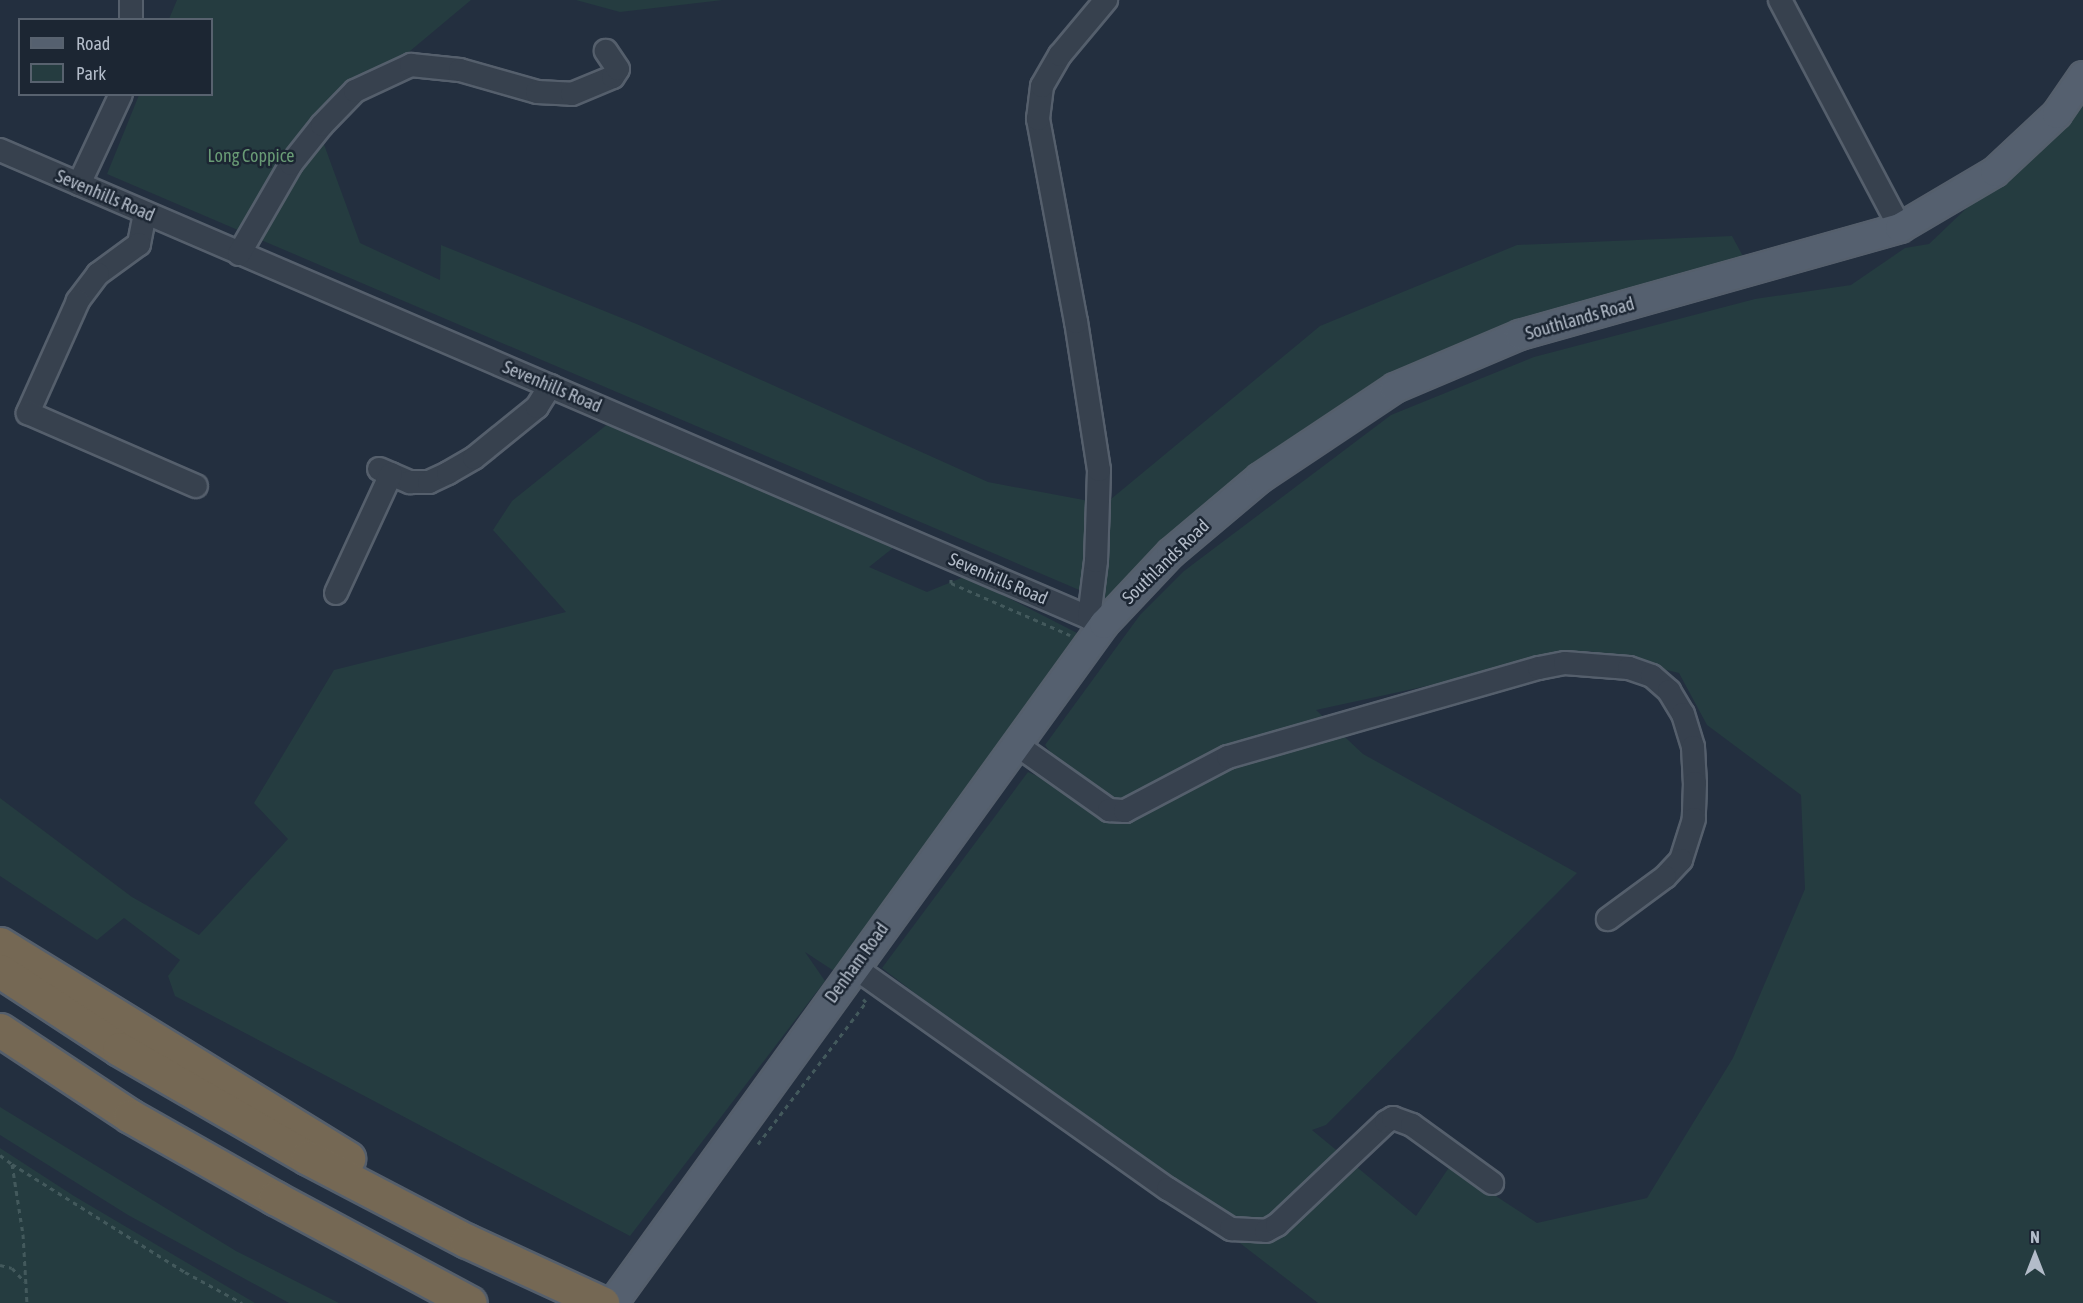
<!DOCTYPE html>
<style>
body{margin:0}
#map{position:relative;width:2083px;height:1303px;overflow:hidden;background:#232f3f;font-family:"Asap Condensed",sans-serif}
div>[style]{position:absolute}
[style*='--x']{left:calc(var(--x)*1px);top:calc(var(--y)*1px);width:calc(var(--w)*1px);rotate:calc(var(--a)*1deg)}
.green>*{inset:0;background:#253c40}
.path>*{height:3px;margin-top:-1.5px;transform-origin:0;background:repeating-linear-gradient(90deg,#43595c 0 4.5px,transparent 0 9px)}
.roads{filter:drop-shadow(2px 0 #555f6c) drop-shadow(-2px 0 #555f6c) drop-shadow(0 2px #555f6c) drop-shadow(0 -2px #555f6c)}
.minor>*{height:22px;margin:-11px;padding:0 11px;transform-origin:11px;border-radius:11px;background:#37414e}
.major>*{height:28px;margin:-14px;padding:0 14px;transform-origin:14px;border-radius:14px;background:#55606f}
.highway>*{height:33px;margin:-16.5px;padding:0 16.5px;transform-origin:16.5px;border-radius:16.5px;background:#756854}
span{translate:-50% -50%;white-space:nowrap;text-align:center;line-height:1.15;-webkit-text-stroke:5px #1c2633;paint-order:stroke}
.park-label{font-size:18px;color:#699b75}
.street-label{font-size:18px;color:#b3bcc9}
.legend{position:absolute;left:18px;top:18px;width:195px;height:78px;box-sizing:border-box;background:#1c2633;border:2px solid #58626f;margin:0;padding:8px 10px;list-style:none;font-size:18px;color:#b3bcc9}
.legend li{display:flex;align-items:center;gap:12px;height:30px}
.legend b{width:30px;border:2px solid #58626f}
.north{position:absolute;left:2005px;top:1225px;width:60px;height:60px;-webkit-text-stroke:4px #1c2633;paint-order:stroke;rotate:0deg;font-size:16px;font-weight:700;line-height:24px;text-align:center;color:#b3bcc9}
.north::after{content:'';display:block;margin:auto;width:21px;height:27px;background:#b3bcc9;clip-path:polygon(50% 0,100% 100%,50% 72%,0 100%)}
</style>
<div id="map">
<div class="green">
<i style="clip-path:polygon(177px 0,471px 0,318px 128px,360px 243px,440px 280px,441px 245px,639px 325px,988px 482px,1105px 504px,1320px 326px,1517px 245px,1732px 236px,1745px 260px,1398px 373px,1347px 401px,1242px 482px,1105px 601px,107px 174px,139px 95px,212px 94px,212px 20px,169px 19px)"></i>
<i style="clip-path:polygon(576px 0,723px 0,620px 12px)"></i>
<i style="clip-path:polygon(evenodd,2083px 97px,2083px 1303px,1318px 1303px,882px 968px,1028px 772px,1044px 779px,1069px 778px,1045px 745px,1140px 615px,1184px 571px,1391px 415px,1534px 357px,1755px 299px,1851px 285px,1905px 248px,1929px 244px,2083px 97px,1589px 651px,1679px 673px,1707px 725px,1801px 795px,1805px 889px,1733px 1058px,1647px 1198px,1537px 1223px,1450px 1166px,1416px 1216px,1312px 1130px,1326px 1125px,1577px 873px,1363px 754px,1316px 710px,1589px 651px)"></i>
<i style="clip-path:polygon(609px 423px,898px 544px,869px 567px,927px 592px,966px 576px,1083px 636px,834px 971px,805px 952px,825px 981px,630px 1236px,175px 996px,168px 976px,180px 960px,124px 918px,97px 940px,0 876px,0 798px,132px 897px,199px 935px,288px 839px,254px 803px,334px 670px,566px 612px,493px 530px,512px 501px)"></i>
<i style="clip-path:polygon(0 1107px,236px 1251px,339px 1303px,289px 1303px,128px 1215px,0 1135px)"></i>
<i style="clip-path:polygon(0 1148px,74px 1196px,255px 1303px,0 1303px)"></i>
</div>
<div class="path">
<i style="--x:951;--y:579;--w:4;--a:90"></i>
<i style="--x:951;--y:583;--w:130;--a:23.6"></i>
<i style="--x:758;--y:1144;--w:178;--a:-52.7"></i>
<i style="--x:866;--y:1002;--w:4;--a:-135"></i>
<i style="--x:0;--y:1155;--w:15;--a:37"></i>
<i style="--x:12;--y:1164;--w:71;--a:81.1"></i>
<i style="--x:23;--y:1234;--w:69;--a:86.7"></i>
<i style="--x:12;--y:1164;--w:204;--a:32"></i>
<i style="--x:185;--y:1272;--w:65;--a:28.5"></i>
<i style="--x:0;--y:1265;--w:12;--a:14"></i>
<i style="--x:12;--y:1268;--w:18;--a:47"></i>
</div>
<div class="roads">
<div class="minor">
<i style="--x:131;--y:0;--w:20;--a:90"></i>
<i style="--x:1780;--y:0;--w:258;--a:62.2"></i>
<i style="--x:0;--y:150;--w:1201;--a:23.24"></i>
<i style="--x:79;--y:184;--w:99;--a:-65"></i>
<i style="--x:145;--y:213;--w:32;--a:101"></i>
<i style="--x:139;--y:244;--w:51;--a:143.8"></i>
<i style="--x:98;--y:274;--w:34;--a:127"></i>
<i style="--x:78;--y:301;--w:123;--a:114.1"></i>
<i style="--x:28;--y:413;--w:183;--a:23.5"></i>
<i style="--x:239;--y:254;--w:104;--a:-60"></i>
<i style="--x:291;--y:164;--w:50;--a:-51.5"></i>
<i style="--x:322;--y:125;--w:47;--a:-45.9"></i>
<i style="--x:355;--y:91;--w:62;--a:-24.9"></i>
<i style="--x:411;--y:65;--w:49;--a:5.8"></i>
<i style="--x:460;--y:70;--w:80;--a:15.9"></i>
<i style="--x:537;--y:92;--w:35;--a:3"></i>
<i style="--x:572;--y:94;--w:44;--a:-22.5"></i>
<i style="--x:613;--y:77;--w:9;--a:-58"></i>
<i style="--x:618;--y:69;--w:22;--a:-124"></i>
<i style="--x:379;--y:469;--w:34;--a:23"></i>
<i style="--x:410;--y:482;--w:19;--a:0"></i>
<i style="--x:429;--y:482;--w:21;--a:-25"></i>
<i style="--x:448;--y:473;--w:30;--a:-30"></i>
<i style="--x:474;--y:458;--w:81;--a:-39"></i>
<i style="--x:537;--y:407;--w:25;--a:-58"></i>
<i style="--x:336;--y:593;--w:131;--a:-65.2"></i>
<i style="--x:1089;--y:618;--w:57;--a:-83"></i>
<i style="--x:1096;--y:561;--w:91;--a:-88.1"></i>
<i style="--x:1099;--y:470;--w:150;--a:-98.8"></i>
<i style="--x:1076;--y:322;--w:207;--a:-100.6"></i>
<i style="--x:1038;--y:119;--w:33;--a:-83"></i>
<i style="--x:1042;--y:86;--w:36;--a:-60"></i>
<i style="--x:1060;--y:55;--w:72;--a:-50.1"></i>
<i style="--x:1017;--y:745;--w:113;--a:35.2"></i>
<i style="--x:1109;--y:810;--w:16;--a:4"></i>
<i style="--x:1125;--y:811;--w:116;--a:-27.7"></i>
<i style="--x:1228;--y:757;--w:323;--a:-16"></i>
<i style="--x:1539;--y:668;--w:26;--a:-11"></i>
<i style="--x:1565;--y:663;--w:64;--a:4.5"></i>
<i style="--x:1629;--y:668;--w:24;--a:19"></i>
<i style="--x:1652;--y:676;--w:23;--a:41"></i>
<i style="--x:1669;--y:691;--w:27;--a:59"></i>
<i style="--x:1683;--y:714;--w:34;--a:73"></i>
<i style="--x:1693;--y:747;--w:36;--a:87"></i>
<i style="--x:1695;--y:783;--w:36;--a:92"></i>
<i style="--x:1694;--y:819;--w:43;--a:107.6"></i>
<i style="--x:1681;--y:860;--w:23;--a:133"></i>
<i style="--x:1665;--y:877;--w:71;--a:143.6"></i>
<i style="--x:854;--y:967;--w:385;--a:35.3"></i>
<i style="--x:1168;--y:1189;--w:75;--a:32.4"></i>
<i style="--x:1231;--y:1229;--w:35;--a:3"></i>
<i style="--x:1266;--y:1231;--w:13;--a:-29"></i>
<i style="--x:1277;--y:1225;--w:150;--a:-43.4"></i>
<i style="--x:1386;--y:1122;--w:8;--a:-30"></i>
<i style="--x:1393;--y:1118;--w:20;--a:20"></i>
<i style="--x:1412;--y:1125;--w:99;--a:35.9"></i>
</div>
<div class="major">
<i style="--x:613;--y:1303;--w:838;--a:-54.13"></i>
<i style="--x:1104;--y:624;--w:98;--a:-46.7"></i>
<i style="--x:1171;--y:553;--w:116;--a:-40.1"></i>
<i style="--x:1260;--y:478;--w:162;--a:-33.7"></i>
<i style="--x:1395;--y:388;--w:136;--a:-23"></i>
<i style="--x:1520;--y:335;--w:395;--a:-15.7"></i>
<i style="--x:1900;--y:228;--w:110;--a:-30.5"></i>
<i style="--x:1995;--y:172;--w:85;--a:-43.1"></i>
<i style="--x:2057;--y:114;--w:46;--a:-55.6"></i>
</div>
<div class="highway">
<i style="--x:0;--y:944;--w:409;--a:31.6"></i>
<i style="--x:0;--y:971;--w:142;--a:33.2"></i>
<i style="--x:119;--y:1049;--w:218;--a:30"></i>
<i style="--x:308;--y:1158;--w:179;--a:27.6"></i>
<i style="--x:467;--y:1241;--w:149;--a:24.7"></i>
<i style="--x:0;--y:1030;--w:156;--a:33.5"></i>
<i style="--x:130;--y:1116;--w:167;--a:29.5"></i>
<i style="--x:275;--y:1198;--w:221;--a:28.3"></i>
</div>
</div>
<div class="park-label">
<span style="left:251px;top:156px">Long Coppice</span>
</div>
<div class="street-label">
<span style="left:105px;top:196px;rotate:23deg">Sevenhills Road</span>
<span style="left:1580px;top:319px;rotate:-16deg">Southlands Road</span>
<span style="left:552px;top:387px;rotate:23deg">Sevenhills Road</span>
<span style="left:1166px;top:562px;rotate:-44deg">Southlands Road</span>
<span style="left:998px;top:579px;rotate:23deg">Sevenhills Road</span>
<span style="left:857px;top:963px;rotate:-54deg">Denham Road</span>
</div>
<ul class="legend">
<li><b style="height:8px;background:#55606f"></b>Road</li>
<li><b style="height:16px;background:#253c40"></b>Park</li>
</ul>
<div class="north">N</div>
</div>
